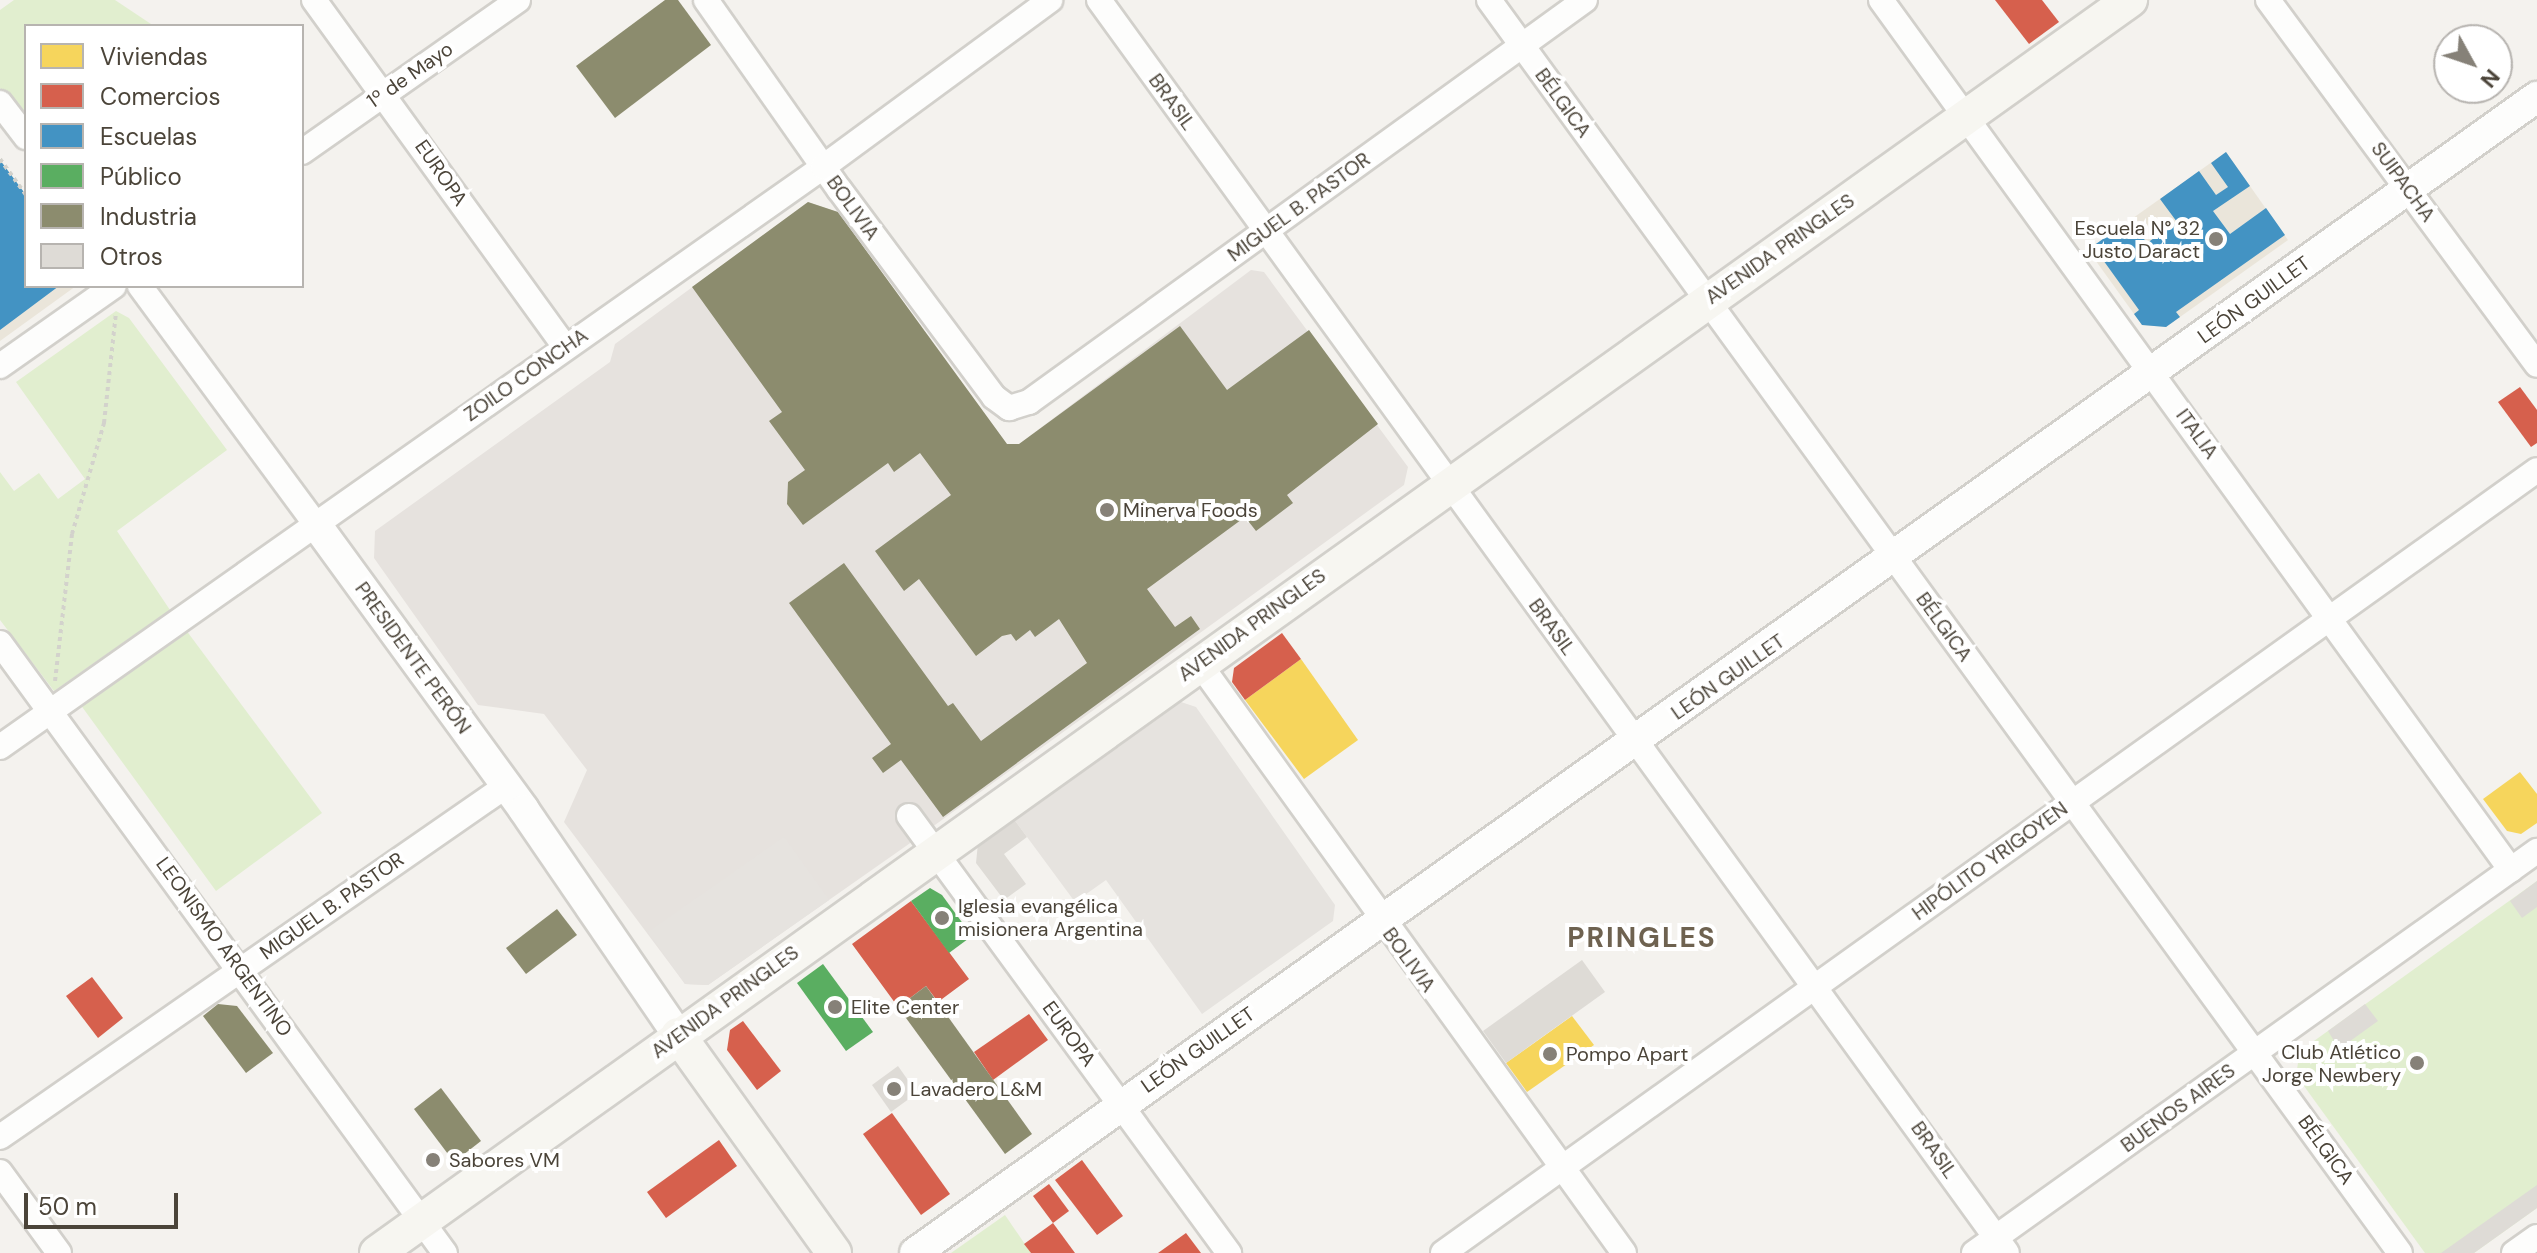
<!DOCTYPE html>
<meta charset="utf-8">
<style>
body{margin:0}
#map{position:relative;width:2537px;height:1253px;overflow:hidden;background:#f4f2ee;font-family:"DM Sans",sans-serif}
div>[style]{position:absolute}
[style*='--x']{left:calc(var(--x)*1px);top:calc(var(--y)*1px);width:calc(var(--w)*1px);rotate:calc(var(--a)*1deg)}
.industrial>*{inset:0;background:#e6e2de}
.education>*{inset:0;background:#eae5da}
.green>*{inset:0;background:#e1eecf}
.parking>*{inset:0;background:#e6e3df}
.homes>*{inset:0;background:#f6d55c}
.shops>*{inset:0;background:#d6604d}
.schools>*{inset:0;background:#4393c3}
.public>*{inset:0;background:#5aae61}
.industry>*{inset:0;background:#8c8c6e}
.building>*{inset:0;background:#dedbd6}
.path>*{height:4px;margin-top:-2px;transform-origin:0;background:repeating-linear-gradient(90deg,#d3d2cc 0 4px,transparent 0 8px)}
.roads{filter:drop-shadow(2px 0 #d2d0cb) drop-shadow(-2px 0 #d2d0cb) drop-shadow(0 2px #d2d0cb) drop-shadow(0 -2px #d2d0cb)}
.minor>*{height:24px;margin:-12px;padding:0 12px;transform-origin:12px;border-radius:12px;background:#fdfdfc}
.tertiary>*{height:30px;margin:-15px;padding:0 15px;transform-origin:15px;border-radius:15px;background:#fdfdfc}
.secondary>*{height:34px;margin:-17px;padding:0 17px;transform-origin:17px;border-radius:17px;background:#f7f6f1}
.dots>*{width:22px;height:22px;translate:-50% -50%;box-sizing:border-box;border:4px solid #fff;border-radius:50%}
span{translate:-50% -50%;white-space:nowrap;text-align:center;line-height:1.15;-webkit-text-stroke:8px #fff;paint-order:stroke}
.street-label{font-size:20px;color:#4b4439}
.poi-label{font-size:20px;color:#4b4439}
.right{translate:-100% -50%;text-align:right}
.left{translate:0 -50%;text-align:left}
.district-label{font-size:28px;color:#6e6250;font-weight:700;letter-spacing:2px}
.legend{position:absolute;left:24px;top:24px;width:280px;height:264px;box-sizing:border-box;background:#fff;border:2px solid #b7b4b0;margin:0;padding:10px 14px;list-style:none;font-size:24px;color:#4b4439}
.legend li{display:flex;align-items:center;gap:16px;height:40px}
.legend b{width:40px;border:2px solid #b7b4b0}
.north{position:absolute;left:2433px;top:24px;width:80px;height:80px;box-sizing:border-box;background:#fff;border:2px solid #b7b4b0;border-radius:50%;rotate:130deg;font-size:22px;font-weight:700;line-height:32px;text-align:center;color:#4b4439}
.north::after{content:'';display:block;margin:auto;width:28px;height:36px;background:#868178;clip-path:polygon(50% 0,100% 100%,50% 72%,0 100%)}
.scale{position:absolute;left:24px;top:1193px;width:154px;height:36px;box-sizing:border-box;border:4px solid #4b4439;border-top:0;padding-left:10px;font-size:24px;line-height:28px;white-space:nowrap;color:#4b4439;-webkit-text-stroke:6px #fff;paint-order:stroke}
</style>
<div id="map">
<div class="industrial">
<i style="clip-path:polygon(808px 202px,838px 212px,1007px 444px,1019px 444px,1251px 270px,1264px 272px,1408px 467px,1404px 485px,906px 846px,708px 985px,685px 984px,564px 822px,587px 770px,544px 714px,478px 705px,374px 558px,375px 531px,610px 362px,615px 344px)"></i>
</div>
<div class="education">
<i style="clip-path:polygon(2226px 152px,2288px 240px,2166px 327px,2142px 325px,2088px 250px)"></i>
<i style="clip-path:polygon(0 159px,26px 195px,26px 286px,76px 286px,0 341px)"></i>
</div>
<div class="green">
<i style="clip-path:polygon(14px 0,115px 0,154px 26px,26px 26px,26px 114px,0 88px,0 10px)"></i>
<i style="clip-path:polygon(116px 311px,129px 318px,227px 450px,117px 531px,170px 610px,54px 691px,0 620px,0 472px,14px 491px,39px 473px,58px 499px,85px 479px,16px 382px)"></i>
<i style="clip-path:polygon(186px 630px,322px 813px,216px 891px,80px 704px)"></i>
<i style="clip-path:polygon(2537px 881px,2537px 1208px,2474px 1253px,2425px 1253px,2296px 1075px,2300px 1051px)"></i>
<i style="clip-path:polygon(1005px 1215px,1031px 1253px,951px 1253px)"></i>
</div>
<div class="parking">
<i style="clip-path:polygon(1178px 701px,1196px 707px,1335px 905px,1333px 921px,1202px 1014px,1106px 880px,1075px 902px,1013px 818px)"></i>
<i style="clip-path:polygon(784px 837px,829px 900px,708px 985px,685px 984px,648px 932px)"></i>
</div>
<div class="homes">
<i style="clip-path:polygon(1301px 659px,1358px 740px,1304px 779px,1245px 700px)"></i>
<i style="clip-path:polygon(2520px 772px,2537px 794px,2537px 823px,2521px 834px,2507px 831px,2483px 799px)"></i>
<i style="clip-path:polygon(1572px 1016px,1594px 1045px,1527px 1092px,1506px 1063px)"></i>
</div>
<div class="shops">
<i style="clip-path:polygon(1995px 0,2042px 0,2059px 22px,2029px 44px)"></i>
<i style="clip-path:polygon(2520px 387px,2537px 410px,2537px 443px,2531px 447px,2498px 402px)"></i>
<i style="clip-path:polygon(1282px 633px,1301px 659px,1245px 700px,1232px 682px,1234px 668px)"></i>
<i style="clip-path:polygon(911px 901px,969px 979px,938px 1002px,926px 986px,898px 1007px,852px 944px)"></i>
<i style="clip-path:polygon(92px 977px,123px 1018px,98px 1038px,66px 996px)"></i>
<i style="clip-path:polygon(1029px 1014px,1048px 1040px,993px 1080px,974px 1052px)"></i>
<i style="clip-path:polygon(743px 1021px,781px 1071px,757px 1090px,727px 1050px,730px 1030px)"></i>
<i style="clip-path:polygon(892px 1113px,950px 1194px,921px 1215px,863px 1134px)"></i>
<i style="clip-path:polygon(719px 1140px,737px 1166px,666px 1218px,647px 1192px)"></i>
<i style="clip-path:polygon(1082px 1160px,1123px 1216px,1097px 1235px,1055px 1180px)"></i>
<i style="clip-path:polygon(1049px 1184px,1069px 1211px,1053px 1223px,1033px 1196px)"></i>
<i style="clip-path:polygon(1053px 1223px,1075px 1253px,1031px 1253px,1024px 1244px)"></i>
<i style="clip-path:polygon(1186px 1233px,1201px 1253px,1158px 1253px)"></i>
</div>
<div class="schools">
<i style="clip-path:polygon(2226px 152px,2250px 186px,2213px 211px,2230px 234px,2266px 208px,2285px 235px,2176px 312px,2180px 317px,2166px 327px,2142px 325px,2134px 314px,2139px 310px,2093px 246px,2130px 220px,2147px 243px,2177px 222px,2160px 199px,2199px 171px,2216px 195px,2228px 187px,2211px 163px)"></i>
<i style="clip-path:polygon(0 160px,26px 195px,26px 286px,59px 286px,0 330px)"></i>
</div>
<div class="public">
<i style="clip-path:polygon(930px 888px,942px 895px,972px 936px,949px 953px,911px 901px)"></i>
<i style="clip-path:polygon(823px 964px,873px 1032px,846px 1051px,797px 983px)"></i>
</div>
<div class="industry">
<i style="clip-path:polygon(665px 0,678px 0,711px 45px,615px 118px,576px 66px)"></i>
<i style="clip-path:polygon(808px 202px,838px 212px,1007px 444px,1019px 444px,1180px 326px,1227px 390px,1309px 330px,1378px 424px,1287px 495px,1293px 503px,1256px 531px,1245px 517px,1147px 589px,1175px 627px,1191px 616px,1200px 629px,943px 817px,901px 760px,883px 773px,872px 758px,891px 744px,789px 603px,844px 563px,948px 706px,953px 703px,981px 741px,1087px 663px,1059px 619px,1035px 637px,1030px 630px,1016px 641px,1011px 634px,1002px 636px,976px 656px,919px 579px,904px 591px,875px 551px,951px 495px,920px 453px,894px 472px,888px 463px,803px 525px,787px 504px,788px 482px,805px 470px,769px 421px,782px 412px,692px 287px)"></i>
<i style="clip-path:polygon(557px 909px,577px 935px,526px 974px,506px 948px)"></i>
<i style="clip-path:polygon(926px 986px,1032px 1134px,1005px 1154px,898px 1007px)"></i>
<i style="clip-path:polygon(218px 1004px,237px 1006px,273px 1053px,246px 1073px,203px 1016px)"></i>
<i style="clip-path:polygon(441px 1088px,481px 1141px,454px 1162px,414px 1109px)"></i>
</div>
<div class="building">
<i style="clip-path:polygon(1013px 818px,1027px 837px,1004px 854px,1026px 884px,1004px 900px,976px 863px,978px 843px)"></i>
<i style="clip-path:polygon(2537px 881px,2537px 907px,2522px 918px,2510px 901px)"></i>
<i style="clip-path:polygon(1582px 960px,1605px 992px,1506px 1063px,1483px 1031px)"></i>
<i style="clip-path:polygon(2365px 1004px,2378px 1021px,2339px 1049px,2328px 1031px)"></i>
<i style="clip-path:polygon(898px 1066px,917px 1093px,891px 1112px,872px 1085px)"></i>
<i style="clip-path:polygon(2537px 1185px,2537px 1208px,2474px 1253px,2441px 1253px)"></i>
</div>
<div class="path">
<i style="--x:0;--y:159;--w:44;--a:54.2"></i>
<i style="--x:55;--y:681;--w:148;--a:-83.4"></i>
<i style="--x:72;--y:534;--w:116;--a:-73.9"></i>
<i style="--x:104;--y:423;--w:111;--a:-83.8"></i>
</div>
<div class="roads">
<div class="minor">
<i style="--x:314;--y:0;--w:428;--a:54.1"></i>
<i style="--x:706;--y:0;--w:231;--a:54.9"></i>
<i style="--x:839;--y:189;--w:259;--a:53.3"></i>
<i style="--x:994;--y:397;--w:19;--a:36"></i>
<i style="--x:1009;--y:408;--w:21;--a:-17"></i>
<i style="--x:1029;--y:402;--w:686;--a:-35.87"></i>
<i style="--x:1099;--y:0;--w:1547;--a:54.07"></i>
<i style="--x:1489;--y:0;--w:1549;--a:53.98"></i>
<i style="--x:1881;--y:0;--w:1074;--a:54.09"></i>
<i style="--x:2268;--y:0;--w:453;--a:53.6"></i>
<i style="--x:0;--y:103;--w:43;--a:52.6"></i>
<i style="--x:302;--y:152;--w:264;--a:-35.1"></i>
<i style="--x:140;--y:286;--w:295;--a:53.6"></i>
<i style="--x:0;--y:366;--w:139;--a:-35.1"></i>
<i style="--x:0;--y:643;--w:755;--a:53.89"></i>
<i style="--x:1199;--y:663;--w:727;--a:54.23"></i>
<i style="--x:0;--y:747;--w:1007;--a:-35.17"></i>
<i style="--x:823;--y:167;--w:282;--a:-36.3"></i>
<i style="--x:909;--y:816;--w:542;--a:53.79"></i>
<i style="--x:0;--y:1137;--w:616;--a:-34.75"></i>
<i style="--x:0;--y:1172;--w:100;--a:53.9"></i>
<i style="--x:1443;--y:1253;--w:1345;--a:-35.59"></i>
<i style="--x:1974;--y:1253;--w:692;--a:-35.53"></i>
<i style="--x:2514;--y:1253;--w:28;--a:-35"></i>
</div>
<div class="tertiary">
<i style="--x:315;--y:523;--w:355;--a:53.9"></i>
<i style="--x:524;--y:810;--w:273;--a:55.6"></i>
<i style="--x:915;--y:1253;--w:1992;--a:-35.48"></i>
</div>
<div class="secondary">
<i style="--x:678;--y:1035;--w:268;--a:54.4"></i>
<i style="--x:377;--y:1253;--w:2155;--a:-35.56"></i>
</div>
</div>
<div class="dots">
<i style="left:2216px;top:239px;background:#868178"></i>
<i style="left:1107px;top:510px;background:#868178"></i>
<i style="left:942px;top:918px;background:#868178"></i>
<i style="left:835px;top:1007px;background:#868178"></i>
<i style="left:1550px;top:1054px;background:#868178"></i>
<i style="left:2417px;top:1063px;background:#868178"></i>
<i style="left:894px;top:1089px;background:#868178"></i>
<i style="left:433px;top:1160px;background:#868178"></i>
</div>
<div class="street-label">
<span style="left:410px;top:75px;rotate:-35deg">1º de Mayo</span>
<span style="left:1172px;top:102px;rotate:54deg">BRASIL</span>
<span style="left:1563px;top:103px;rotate:54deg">BÉLGICA</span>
<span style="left:441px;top:173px;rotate:55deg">EUROPA</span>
<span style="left:2403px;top:182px;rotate:54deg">SUIPACHA</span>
<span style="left:1299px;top:207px;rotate:-36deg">MIGUEL B. PASTOR</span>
<span style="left:853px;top:208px;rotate:54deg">BOLIVIA</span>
<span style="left:1780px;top:249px;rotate:-35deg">AVENIDA PRINGLES</span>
<span style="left:2254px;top:300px;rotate:-36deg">LEÓN GUILLET</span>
<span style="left:526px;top:375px;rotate:-35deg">ZOILO CONCHA</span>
<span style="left:2197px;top:434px;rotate:54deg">ITALIA</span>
<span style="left:1252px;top:625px;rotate:-36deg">AVENIDA PRINGLES</span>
<span style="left:1552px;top:627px;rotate:54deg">BRASIL</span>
<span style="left:1944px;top:627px;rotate:54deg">BÉLGICA</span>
<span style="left:413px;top:658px;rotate:54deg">PRESIDENTE PERÓN</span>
<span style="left:1728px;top:677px;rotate:-35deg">LEÓN GUILLET</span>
<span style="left:1990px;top:861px;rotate:-36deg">HIPÓLITO YRIGOYEN</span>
<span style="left:332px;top:906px;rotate:-35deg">MIGUEL B. PASTOR</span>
<span style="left:224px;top:947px;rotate:54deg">LEONISMO ARGENTINO</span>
<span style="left:1409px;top:960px;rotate:54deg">BOLIVIA</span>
<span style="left:725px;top:1002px;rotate:-36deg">AVENIDA PRINGLES</span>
<span style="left:1069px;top:1034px;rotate:54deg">EUROPA</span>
<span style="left:1198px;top:1050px;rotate:-35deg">LEÓN GUILLET</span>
<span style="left:2178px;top:1108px;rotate:-36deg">BUENOS AIRES</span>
<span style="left:1934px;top:1150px;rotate:55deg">BRASIL</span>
<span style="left:2326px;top:1150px;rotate:54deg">BÉLGICA</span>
</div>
<div class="poi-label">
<span class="right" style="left:2200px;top:240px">Escuela N° 32<br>Justo Daract</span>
<span class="left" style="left:1123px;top:510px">Minerva Foods</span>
<span class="left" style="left:958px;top:918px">Iglesia evangélica<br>misionera Argentina</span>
<span class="left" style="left:851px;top:1007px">Elite Center</span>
<span class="right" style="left:2401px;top:1064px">Club Atlético<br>Jorge Newbery</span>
<span class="left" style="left:1566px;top:1054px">Pompo Apart</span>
<span class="left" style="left:910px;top:1089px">Lavadero L&amp;M</span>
<span class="left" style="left:449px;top:1160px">Sabores VM</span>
</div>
<div class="district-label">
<span style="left:1642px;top:938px">PRINGLES</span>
</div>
<ul class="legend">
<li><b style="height:22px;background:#f6d55c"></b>Viviendas</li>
<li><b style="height:22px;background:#d6604d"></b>Comercios</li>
<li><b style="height:22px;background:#4393c3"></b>Escuelas</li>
<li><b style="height:22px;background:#5aae61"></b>Público</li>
<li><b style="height:22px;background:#8c8c6e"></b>Industria</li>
<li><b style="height:22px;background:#dedbd6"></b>Otros</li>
</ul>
<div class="north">N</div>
<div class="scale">50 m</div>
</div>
